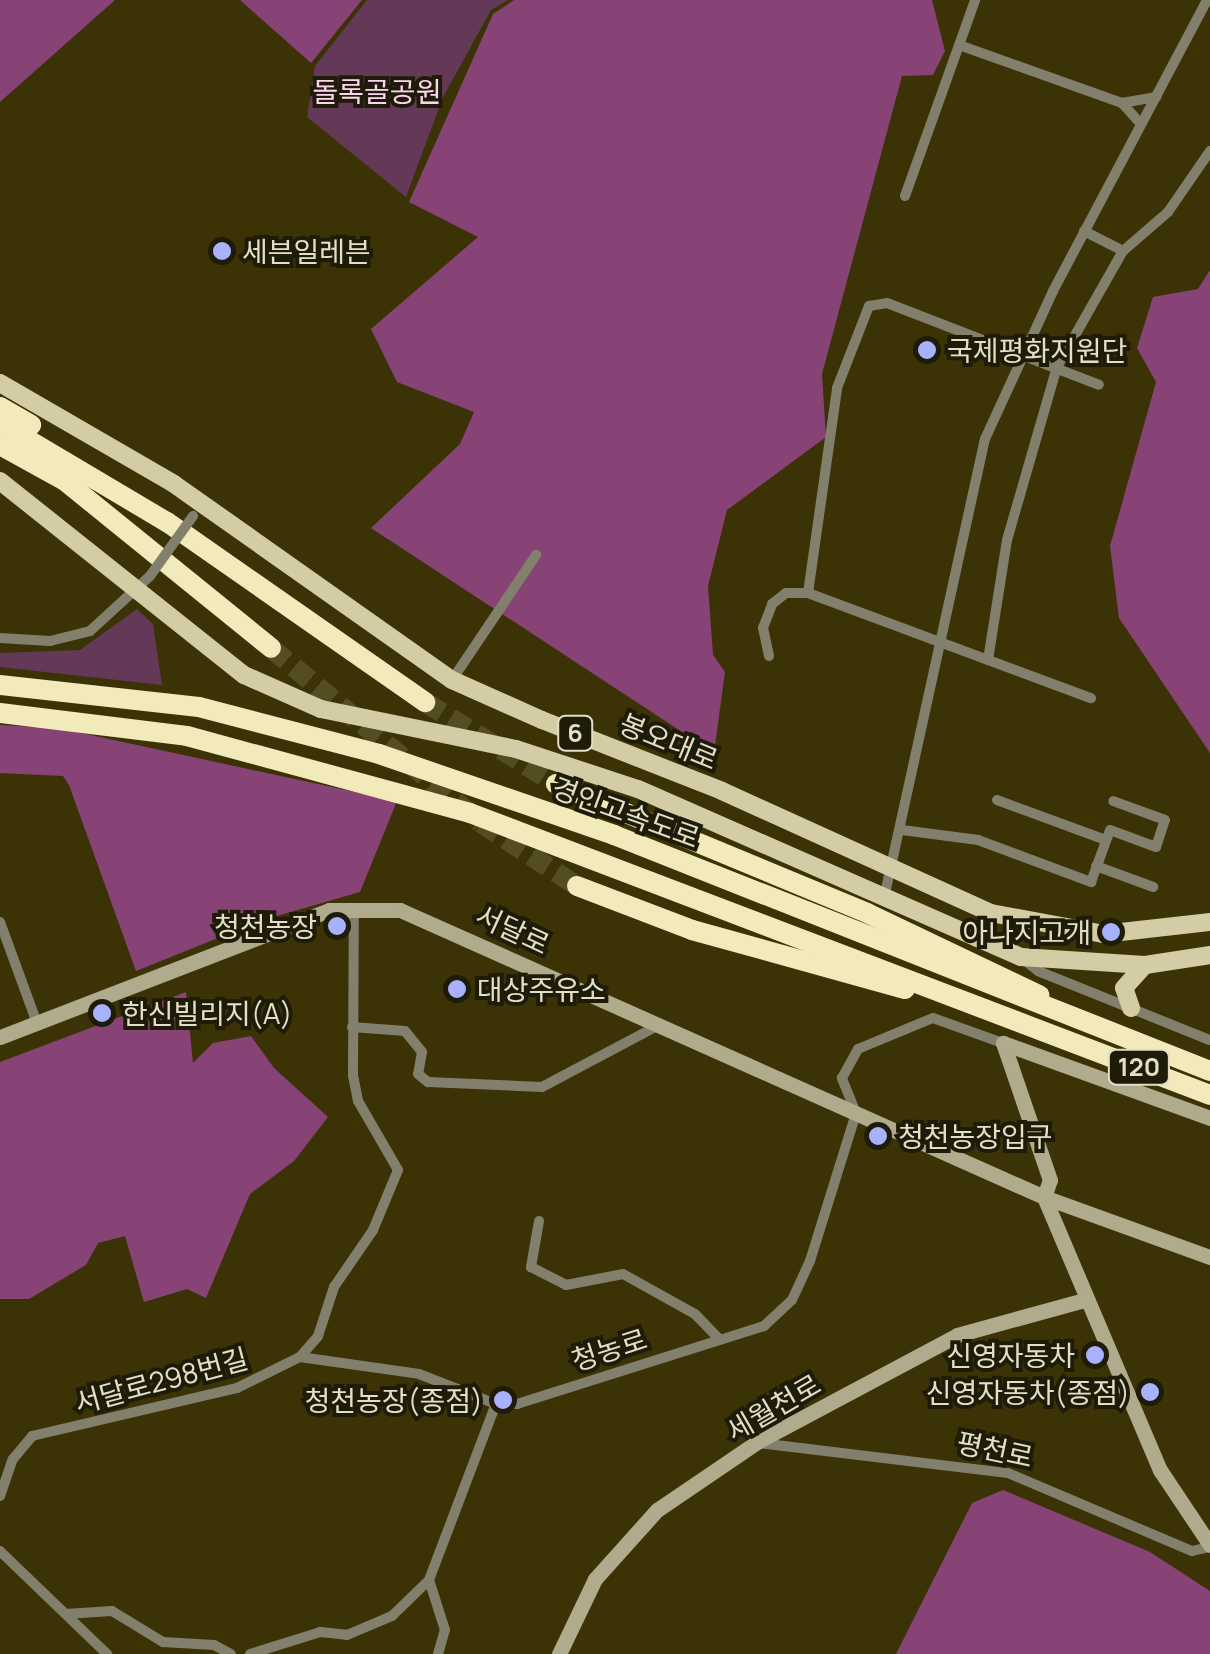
<!DOCTYPE html>
<meta charset="utf-8">
<style>
body{margin:0}
#map{position:relative;width:1210px;height:1654px;overflow:hidden;background:#3b3305;font-family:Manrope,"Noto Sans KR",sans-serif}
div>[style]{position:absolute}
[style*='--x']{left:calc(var(--x)*1px);top:calc(var(--y)*1px);width:calc(var(--w)*1px);rotate:calc(var(--a)*1deg)}
.green>*{inset:0;background:#633957}
.forest>*{inset:0;background:#874375}
.highway-tunnel>*{height:20px;margin-top:-10px;transform-origin:0;background:repeating-linear-gradient(90deg,#544d22 0 20px,transparent 0 30px)}
.street>*{height:10px;margin:-5px;padding:0 5px;transform-origin:5px;border-radius:5px;background:#837f6d}
.secondary>*{height:15px;margin:-7.5px;padding:0 7.5px;transform-origin:7.5px;border-radius:7.5px;background:#b0ab8d}
.primary>*{height:18px;margin:-9px;padding:0 9px;transform-origin:9px;border-radius:9px;background:#d3cca5}
.highway>*{height:20px;margin:-10px;padding:0 10px;transform-origin:10px;border-radius:10px;background:#f3eabb}
.street-bridge>*{height:10px;margin:-5px;padding:0 5px;transform-origin:5px;border-radius:5px;background:#837f6d}
.dots>*{width:28px;height:28px;translate:-50% -50%;box-sizing:border-box;border:5px solid #1e1b09;border-radius:50%}
span{translate:-50% -50%;white-space:nowrap;text-align:center;line-height:1.15;-webkit-text-stroke:8px #1e1b09;paint-order:stroke}
.shield-label span{padding:2px 8px;background:#1e1b09;border:2px solid;border-radius:8px;-webkit-text-stroke-width:0}
.shield-label{font-size:25px;color:#e2dec7;font-weight:700}
.park-label{font-size:28px;color:#fcd4ef}
.poi-label{font-size:28px;color:#e2dec7}
.left{translate:0 -50%;text-align:left}
.right{translate:-100% -50%;text-align:right}
.street-label{font-size:28px;color:#e2dec7}
</style>
<div id="map">
<div class="green">
<i style="clip-path:polygon(367px 0,508px 0,491px 10px,443px 97px,406px 197px,307px 117px,315px 66px)"></i>
<i style="clip-path:polygon(137px 609px,153px 624px,162px 685px,0 667px,0 653px,80px 650px)"></i>
</div>
<div class="forest">
<i style="clip-path:polygon(0 0,115px 0,0 102px)"></i>
<i style="clip-path:polygon(240px 0,362px 0,311px 63px)"></i>
<i style="clip-path:polygon(514px 0,932px 0,945px 51px,933px 75px,902px 76px,822px 374px,826px 437px,727px 510px,708px 586px,713px 655px,725px 672px,714px 753px,371px 528px,460px 444px,474px 412px,397px 382px,371px 329px,478px 237px,409px 202px,493px 14px)"></i>
<i style="clip-path:polygon(1210px 270px,1210px 753px,1119px 618px,1110px 546px,1156px 382px,1137px 348px,1153px 297px,1198px 289px)"></i>
<i style="clip-path:polygon(0 725px,58px 728px,397px 801px,360px 892px,263px 920px,136px 971px,69px 785px,63px 776px,0 773px)"></i>
<i style="clip-path:polygon(186px 992px,193px 1063px,213px 1043px,251px 1036px,274px 1068px,328px 1117px,294px 1161px,250px 1194px,206px 1298px,187px 1289px,144px 1302px,125px 1236px,98px 1243px,86px 1265px,29px 1299px,0 1299px,0 1062px)"></i>
<i style="clip-path:polygon(1003px 1490px,1150px 1552px,1210px 1591px,1210px 1654px,896px 1654px,972px 1503px)"></i>
</div>
<div class="highway-tunnel">
<i style="--x:271;--y:648;--w:273;--a:39.8"></i>
<i style="--x:481;--y:823;--w:115;--a:33.3"></i>
<i style="--x:425;--y:702;--w:155;--a:32"></i>
</div>
<div class="street">
<i style="--x:959;--y:45;--w:173;--a:19.6"></i>
<i style="--x:1122;--y:103;--w:28;--a:48"></i>
<i style="--x:1122;--y:103;--w:35;--a:-10"></i>
<i style="--x:905;--y:196;--w:208;--a:-70.3"></i>
<i style="--x:1084;--y:231;--w:44;--a:27.1"></i>
<i style="--x:808;--y:593;--w:207;--a:-81.9"></i>
<i style="--x:837;--y:388;--w:88;--a:-68.7"></i>
<i style="--x:869;--y:306;--w:18;--a:-9"></i>
<i style="--x:887;--y:303;--w:227;--a:21.1"></i>
<i style="--x:0;--y:638;--w:50;--a:3.4"></i>
<i style="--x:50;--y:641;--w:41;--a:-14"></i>
<i style="--x:90;--y:631;--w:81;--a:-42.5"></i>
<i style="--x:769;--y:656;--w:29;--a:-102"></i>
<i style="--x:763;--y:628;--w:26;--a:-69"></i>
<i style="--x:772;--y:604;--w:18;--a:-38"></i>
<i style="--x:786;--y:593;--w:22;--a:0"></i>
<i style="--x:808;--y:593;--w:302;--a:20.4"></i>
<i style="--x:988;--y:660;--w:121;--a:-81"></i>
<i style="--x:1007;--y:540;--w:180;--a:-73.9"></i>
<i style="--x:1057;--y:367;--w:133;--a:-60.4"></i>
<i style="--x:1123;--y:251;--w:60;--a:-40.9"></i>
<i style="--x:1168;--y:212;--w:74;--a:-55.5"></i>
<i style="--x:452;--y:680;--w:151;--a:-56.1"></i>
<i style="--x:997;--y:800;--w:116;--a:20.2"></i>
<i style="--x:902;--y:830;--w:77;--a:7.5"></i>
<i style="--x:978;--y:840;--w:121;--a:20.4"></i>
<i style="--x:1091;--y:882;--w:55;--a:-69.9"></i>
<i style="--x:1110;--y:830;--w:49;--a:20.3"></i>
<i style="--x:1156;--y:847;--w:28;--a:-72"></i>
<i style="--x:1165;--y:820;--w:55;--a:-159.9"></i>
<i style="--x:1096;--y:866;--w:61;--a:20.2"></i>
<i style="--x:884;--y:898;--w:470;--a:-77.6"></i>
<i style="--x:985;--y:439;--w:163;--a:-65.3"></i>
<i style="--x:1053;--y:291;--w:329;--a:-62.1"></i>
<i style="--x:0;--y:922;--w:108;--a:69.9"></i>
<i style="--x:1022;--y:958;--w:21;--a:39"></i>
<i style="--x:1038;--y:971;--w:185;--a:21.9"></i>
<i style="--x:352;--y:1027;--w:53;--a:4.3"></i>
<i style="--x:405;--y:1031;--w:27;--a:51"></i>
<i style="--x:422;--y:1052;--w:22;--a:100"></i>
<i style="--x:418;--y:1074;--w:13;--a:39"></i>
<i style="--x:428;--y:1082;--w:114;--a:2.5"></i>
<i style="--x:542;--y:1087;--w:130;--a:-27.9"></i>
<i style="--x:539;--y:1221;--w:47;--a:99.9"></i>
<i style="--x:531;--y:1267;--w:39;--a:27"></i>
<i style="--x:566;--y:1285;--w:58;--a:-10.9"></i>
<i style="--x:623;--y:1274;--w:82;--a:29.1"></i>
<i style="--x:695;--y:1314;--w:33;--a:46"></i>
<i style="--x:300;--y:1357;--w:120;--a:8.1"></i>
<i style="--x:419;--y:1374;--w:83;--a:21.3"></i>
<i style="--x:759;--y:1443;--w:251;--a:6.9"></i>
<i style="--x:1008;--y:1473;--w:200;--a:23"></i>
<i style="--x:1192;--y:1551;--w:18;--a:-13"></i>
<i style="--x:0;--y:1496;--w:39;--a:-71"></i>
<i style="--x:13;--y:1459;--w:30;--a:-50"></i>
<i style="--x:32;--y:1436;--w:211;--a:-13.2"></i>
<i style="--x:237;--y:1388;--w:70;--a:-26.2"></i>
<i style="--x:300;--y:1357;--w:28;--a:-49"></i>
<i style="--x:318;--y:1336;--w:52;--a:-71.9"></i>
<i style="--x:334;--y:1287;--w:69;--a:-55.6"></i>
<i style="--x:373;--y:1230;--w:65;--a:-67.4"></i>
<i style="--x:398;--y:1170;--w:80;--a:-120.1"></i>
<i style="--x:358;--y:1101;--w:25;--a:-101"></i>
<i style="--x:353;--y:1076;--w:168;--a:-89.7"></i>
<i style="--x:0;--y:1551;--w:149;--a:43.9"></i>
<i style="--x:66;--y:1614;--w:46;--a:-3.7"></i>
<i style="--x:112;--y:1611;--w:60;--a:31.3"></i>
<i style="--x:163;--y:1642;--w:51;--a:3.4"></i>
<i style="--x:214;--y:1645;--w:19;--a:28"></i>
<i style="--x:250;--y:1654;--w:73;--a:-17.4"></i>
<i style="--x:320;--y:1632;--w:27;--a:6"></i>
<i style="--x:347;--y:1635;--w:49;--a:-22.9"></i>
<i style="--x:392;--y:1616;--w:52;--a:-44.2"></i>
<i style="--x:438;--y:1654;--w:25;--a:-74"></i>
<i style="--x:445;--y:1630;--w:52;--a:-107.7"></i>
<i style="--x:429;--y:1580;--w:188;--a:-69.2"></i>
<i style="--x:496;--y:1404;--w:21;--a:0"></i>
<i style="--x:517;--y:1404;--w:259;--a:-17.5"></i>
<i style="--x:764;--y:1326;--w:38;--a:-43"></i>
<i style="--x:792;--y:1300;--w:43;--a:-65.2"></i>
<i style="--x:810;--y:1261;--w:155;--a:-72.7"></i>
<i style="--x:856;--y:1113;--w:38;--a:-112"></i>
<i style="--x:842;--y:1078;--w:33;--a:-61"></i>
<i style="--x:858;--y:1049;--w:81;--a:-22.5"></i>
<i style="--x:933;--y:1018;--w:74;--a:19.7"></i>
</div>
<div class="secondary">
<i style="--x:0;--y:1037;--w:353;--a:-21.1"></i>
<i style="--x:329;--y:910;--w:71;--a:0"></i>
<i style="--x:400;--y:910;--w:705;--a:24.02"></i>
<i style="--x:1044;--y:1197;--w:177;--a:19.9"></i>
<i style="--x:1044;--y:1197;--w:297;--a:67"></i>
<i style="--x:1160;--y:1470;--w:90;--a:56.3"></i>
<i style="--x:1044;--y:1197;--w:18;--a:-71"></i>
<i style="--x:1050;--y:1180;--w:145;--a:-108.9"></i>
<i style="--x:1003;--y:1043;--w:220;--a:19.9"></i>
<i style="--x:559;--y:1654;--w:83;--a:-64.4"></i>
<i style="--x:595;--y:1579;--w:93;--a:-48.1"></i>
<i style="--x:657;--y:1510;--w:121;--a:-34.2"></i>
<i style="--x:757;--y:1442;--w:227;--a:-28.1"></i>
<i style="--x:957;--y:1335;--w:132;--a:-15.4"></i>
</div>
<div class="primary">
<i style="--x:0;--y:383;--w:201;--a:30.1"></i>
<i style="--x:174;--y:484;--w:340;--a:35.2"></i>
<i style="--x:452;--y:680;--w:98;--a:24"></i>
<i style="--x:542;--y:720;--w:193;--a:21.5"></i>
<i style="--x:722;--y:791;--w:295;--a:24.4"></i>
<i style="--x:991;--y:913;--w:114;--a:10.6"></i>
<i style="--x:1103;--y:934;--w:108;--a:-6.4"></i>
<i style="--x:0;--y:481;--w:312;--a:38.5"></i>
<i style="--x:244;--y:675;--w:84;--a:23.8"></i>
<i style="--x:321;--y:709;--w:199;--a:11.6"></i>
<i style="--x:516;--y:749;--w:128;--a:18.2"></i>
<i style="--x:638;--y:789;--w:418;--a:23.7"></i>
<i style="--x:1021;--y:957;--w:124;--a:3.7"></i>
<i style="--x:1145;--y:965;--w:66;--a:-8.7"></i>
<i style="--x:1131;--y:1008;--w:21;--a:-109"></i>
<i style="--x:1124;--y:988;--w:31;--a:-48"></i>
</div>
<div class="highway">
<i style="--x:0;--y:407;--w:36;--a:30"></i>
<i style="--x:0;--y:423;--w:194;--a:30.7"></i>
<i style="--x:167;--y:522;--w:315;--a:34.9"></i>
<i style="--x:0;--y:445;--w:74;--a:29"></i>
<i style="--x:65;--y:481;--w:265;--a:39"></i>
<i style="--x:0;--y:685;--w:200;--a:6.3"></i>
<i style="--x:199;--y:707;--w:186;--a:14.6"></i>
<i style="--x:379;--y:754;--w:249;--a:19"></i>
<i style="--x:614;--y:835;--w:641;--a:21.6"></i>
<i style="--x:0;--y:713;--w:188;--a:7"></i>
<i style="--x:187;--y:736;--w:293;--a:15.2"></i>
<i style="--x:470;--y:813;--w:792;--a:20.86"></i>
<i style="--x:556;--y:784;--w:337;--a:22.5"></i>
<i style="--x:867;--y:913;--w:191;--a:25.5"></i>
<i style="--x:577;--y:886;--w:123;--a:20.9"></i>
<i style="--x:692;--y:930;--w:221;--a:15.5"></i>
</div>
<div class="street-bridge">
<i style="--x:150;--y:576;--w:74;--a:-54.4"></i>
</div>
<div class="dots">
<i style="left:222px;top:251px;background:#a7b1fc"></i>
<i style="left:927px;top:350px;background:#a7b1fc"></i>
<i style="left:337px;top:926px;background:#a7b1fc"></i>
<i style="left:1111px;top:932px;background:#a7b1fc"></i>
<i style="left:457px;top:989px;background:#a7b1fc"></i>
<i style="left:102px;top:1013px;background:#a7b1fc"></i>
<i style="left:878px;top:1136px;background:#a7b1fc"></i>
<i style="left:1095px;top:1355px;background:#a7b1fc"></i>
<i style="left:1150px;top:1392px;background:#a7b1fc"></i>
<i style="left:503px;top:1400px;background:#a7b1fc"></i>
</div>
<div class="shield-label">
<span style="left:575px;top:733px">6</span>
<span style="left:1139px;top:1067px">120</span>
</div>
<div class="park-label">
<span style="left:377px;top:91px">돌록골공원</span>
</div>
<div class="poi-label">
<span class="left" style="left:242px;top:251px">세븐일레븐</span>
<span class="left" style="left:947px;top:350px">국제평화지원단</span>
<span class="right" style="left:317px;top:926px">청천농장</span>
<span class="right" style="left:1091px;top:932px">아나지고개</span>
<span class="left" style="left:477px;top:989px">대상주유소</span>
<span class="left" style="left:122px;top:1013px">한신빌리지(A)</span>
<span class="left" style="left:898px;top:1136px">청천농장입구</span>
<span class="right" style="left:1075px;top:1355px">신영자동차</span>
<span class="right" style="left:1130px;top:1392px">신영자동차(종점)</span>
<span class="right" style="left:483px;top:1400px">청천농장(종점)</span>
</div>
<div class="street-label">
<span style="left:669px;top:741px;rotate:22deg">봉오대로</span>
<span style="left:626px;top:812px;rotate:20deg">경인고속도로</span>
<span style="left:513px;top:929px;rotate:25deg">서달로</span>
<span style="left:609px;top:1349px;rotate:-18deg">청농로</span>
<span style="left:161px;top:1380px;rotate:-15deg">서달로298번길</span>
<span style="left:773px;top:1407px;rotate:-30deg">세월천로</span>
<span style="left:995px;top:1449px;rotate:12deg">평천로</span>
</div>
</div>
